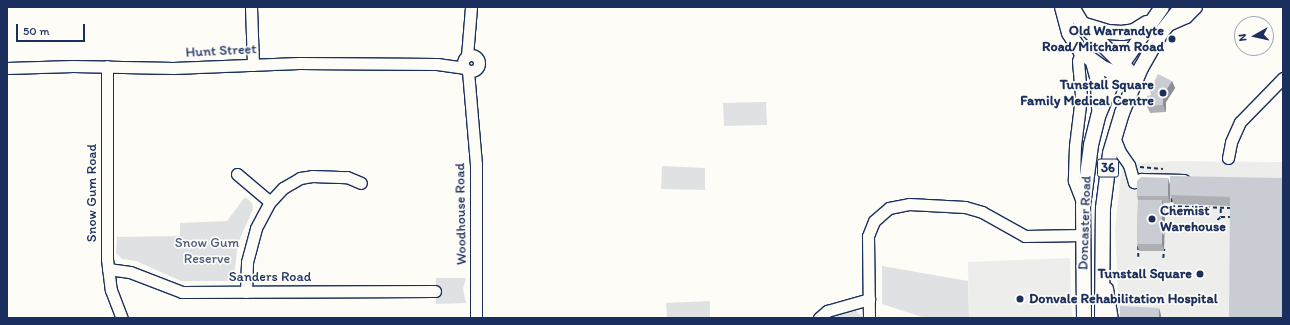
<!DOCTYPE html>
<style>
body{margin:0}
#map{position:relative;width:1290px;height:325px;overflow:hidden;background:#fdfcf7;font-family:Itim,sans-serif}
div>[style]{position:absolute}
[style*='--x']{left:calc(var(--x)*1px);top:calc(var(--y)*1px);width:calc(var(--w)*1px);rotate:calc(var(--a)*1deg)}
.built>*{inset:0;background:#edeeec}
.green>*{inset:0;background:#e0e1e3}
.path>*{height:1.5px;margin-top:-0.75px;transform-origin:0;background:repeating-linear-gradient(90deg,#1b2f5e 0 4px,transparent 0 7px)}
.roads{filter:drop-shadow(1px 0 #1b2f5e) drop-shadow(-1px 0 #1b2f5e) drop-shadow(0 1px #1b2f5e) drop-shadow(0 -1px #1b2f5e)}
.minor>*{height:11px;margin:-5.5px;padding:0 5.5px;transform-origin:5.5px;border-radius:5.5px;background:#fdfcf7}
.minor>.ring{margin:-5.5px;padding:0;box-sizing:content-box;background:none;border:11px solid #fdfcf7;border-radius:50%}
.major>*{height:14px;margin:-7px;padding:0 7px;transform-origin:7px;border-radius:7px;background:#fdfcf7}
.wall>*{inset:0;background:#adafb5}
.shaded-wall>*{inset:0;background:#8d8f94}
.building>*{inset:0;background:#c9ccd3}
.dots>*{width:11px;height:11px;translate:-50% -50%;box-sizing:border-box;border:2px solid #fdfcf7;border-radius:50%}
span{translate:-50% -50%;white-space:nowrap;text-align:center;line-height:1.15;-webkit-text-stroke:3.5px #fdfcf7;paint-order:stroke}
.shield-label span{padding:1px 3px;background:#fdfcf7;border:1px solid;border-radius:3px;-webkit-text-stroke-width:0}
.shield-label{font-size:13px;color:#1b2f5e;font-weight:700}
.poi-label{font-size:14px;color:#1b2f5e;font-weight:700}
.right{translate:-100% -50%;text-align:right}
.left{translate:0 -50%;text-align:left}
.street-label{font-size:14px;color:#1b2f5e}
.park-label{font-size:14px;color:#4c5c7f}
.frame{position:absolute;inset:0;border:8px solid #1b2f5e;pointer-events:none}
.north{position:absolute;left:1234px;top:16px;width:40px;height:40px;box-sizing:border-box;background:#fdfcf7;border:1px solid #a3aaba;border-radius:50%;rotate:262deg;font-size:11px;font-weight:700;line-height:16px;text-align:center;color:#1b2f5e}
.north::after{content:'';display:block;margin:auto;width:14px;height:18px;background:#1b2f5e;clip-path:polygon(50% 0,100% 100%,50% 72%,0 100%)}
.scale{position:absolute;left:16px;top:24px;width:69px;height:18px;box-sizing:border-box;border:2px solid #1b2f5e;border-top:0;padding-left:5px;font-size:12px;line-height:14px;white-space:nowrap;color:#1b2f5e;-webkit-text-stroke:3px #fdfcf7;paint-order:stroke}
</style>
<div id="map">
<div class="built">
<i style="clip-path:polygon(1175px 161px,1283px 162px,1283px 318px,1119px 318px,1115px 229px,1122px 164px)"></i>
<i style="clip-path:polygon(1070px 258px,1072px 318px,969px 318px,968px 262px)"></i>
</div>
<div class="green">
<i style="clip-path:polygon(766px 102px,767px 125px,724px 126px,723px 103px)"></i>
<i style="clip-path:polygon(662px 166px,705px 168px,705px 190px,661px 189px)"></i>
<i style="clip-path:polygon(245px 197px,252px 203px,253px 209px,238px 243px,234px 277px,230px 281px,181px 281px,136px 261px,122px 259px,116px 253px,117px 237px,180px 236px,180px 223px,227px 221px)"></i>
<i style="clip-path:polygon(882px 266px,968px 281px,969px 318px,925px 318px,882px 304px)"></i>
<i style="clip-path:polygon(436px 278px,466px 278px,463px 289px,466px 303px,436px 304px)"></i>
<i style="clip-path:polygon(710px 301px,710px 318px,667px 318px,666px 303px)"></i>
<i style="clip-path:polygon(854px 309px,864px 318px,825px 318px,827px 316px)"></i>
</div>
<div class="path">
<i style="--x:1140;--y:167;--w:23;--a:5"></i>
<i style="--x:1172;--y:198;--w:8;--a:90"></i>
<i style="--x:1164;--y:206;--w:66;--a:1.7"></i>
<i style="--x:1221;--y:209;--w:8;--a:90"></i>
<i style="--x:1221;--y:217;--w:10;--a:0"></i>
<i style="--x:1217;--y:220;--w:5;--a:-37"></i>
<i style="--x:1138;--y:257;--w:12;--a:-90"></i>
<i style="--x:1163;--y:258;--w:9;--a:-84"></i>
</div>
<div class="roads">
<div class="minor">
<i style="--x:251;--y:7;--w:58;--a:88"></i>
<i style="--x:1168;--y:25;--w:20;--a:-24"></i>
<i style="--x:1186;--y:17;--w:14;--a:-45"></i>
<i style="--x:1081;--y:52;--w:9;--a:108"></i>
<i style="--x:1078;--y:61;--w:36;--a:85"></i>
<i style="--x:1081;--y:97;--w:49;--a:97"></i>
<i style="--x:1075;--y:146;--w:35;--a:92"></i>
<i style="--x:1074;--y:181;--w:26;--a:69"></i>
<i class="ring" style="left:463px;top:55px;width:5px;height:5px"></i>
<i style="--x:467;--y:56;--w:49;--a:-85.3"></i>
<i style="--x:107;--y:66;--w:193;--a:90"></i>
<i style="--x:107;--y:259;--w:31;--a:83"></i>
<i style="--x:111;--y:290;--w:30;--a:69"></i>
<i style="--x:7;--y:68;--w:66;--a:-1.7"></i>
<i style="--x:73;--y:66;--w:100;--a:1.1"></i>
<i style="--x:173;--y:68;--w:126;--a:-2.3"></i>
<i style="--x:299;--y:63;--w:138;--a:0.4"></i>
<i style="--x:437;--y:64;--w:27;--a:8"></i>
<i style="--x:468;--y:71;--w:93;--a:85.1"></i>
<i style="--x:476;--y:164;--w:154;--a:90"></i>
<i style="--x:1114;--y:137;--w:16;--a:68"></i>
<i style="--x:1120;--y:152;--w:16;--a:55"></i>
<i style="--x:1129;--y:165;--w:18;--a:74"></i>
<i style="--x:1134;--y:182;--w:8;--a:-23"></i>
<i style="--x:1141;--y:179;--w:43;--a:1.3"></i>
<i style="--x:1228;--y:158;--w:16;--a:-79"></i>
<i style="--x:1231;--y:142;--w:22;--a:-66"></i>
<i style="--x:1240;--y:122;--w:62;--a:-45.7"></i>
<i style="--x:237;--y:174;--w:43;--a:40.3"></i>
<i style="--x:108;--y:269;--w:22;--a:8"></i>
<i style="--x:130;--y:272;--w:56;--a:21"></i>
<i style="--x:182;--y:292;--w:253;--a:-0.2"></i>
<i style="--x:1107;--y:288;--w:30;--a:81"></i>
<i style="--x:246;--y:292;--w:30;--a:-88"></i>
<i style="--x:247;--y:262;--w:35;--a:-75"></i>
<i style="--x:256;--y:228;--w:30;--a:-62"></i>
<i style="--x:270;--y:202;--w:19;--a:-47"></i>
<i style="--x:283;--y:188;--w:20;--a:-30"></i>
<i style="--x:300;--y:178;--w:12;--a:-9"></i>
<i style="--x:312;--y:176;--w:35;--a:2"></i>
<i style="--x:347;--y:177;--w:15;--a:23"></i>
<i style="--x:819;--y:318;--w:11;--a:-41"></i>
<i style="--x:827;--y:311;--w:44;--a:-15.9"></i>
<i style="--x:869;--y:318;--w:82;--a:-90.7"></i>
<i style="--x:868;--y:236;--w:16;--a:-68"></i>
<i style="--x:874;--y:221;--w:20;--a:-41"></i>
<i style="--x:889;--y:208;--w:20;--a:-11"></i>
<i style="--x:909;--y:204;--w:56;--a:3.1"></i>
<i style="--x:965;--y:207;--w:18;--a:16"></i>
<i style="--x:982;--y:212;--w:49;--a:29.2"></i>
<i style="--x:1025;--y:236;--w:58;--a:-1"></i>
</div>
<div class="major">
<i style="--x:1062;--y:7;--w:27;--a:75"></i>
<i style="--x:1069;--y:33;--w:22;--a:58"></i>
<i style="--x:1081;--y:52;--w:27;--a:36"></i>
<i style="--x:1103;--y:68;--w:35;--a:22"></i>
<i style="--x:1072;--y:7;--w:21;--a:59"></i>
<i style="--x:1083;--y:25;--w:64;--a:45"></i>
<i style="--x:1085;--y:25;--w:24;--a:17"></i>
<i style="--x:1108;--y:32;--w:14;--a:4"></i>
<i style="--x:1122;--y:33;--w:12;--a:-9"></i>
<i style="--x:1134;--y:31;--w:15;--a:-32"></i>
<i style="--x:1093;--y:62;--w:20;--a:75"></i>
<i style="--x:1098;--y:81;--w:27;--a:88"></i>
<i style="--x:1084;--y:318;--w:112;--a:-90.5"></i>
<i style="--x:1083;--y:206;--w:62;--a:-82.5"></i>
<i style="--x:1091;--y:145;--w:32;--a:-76"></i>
<i style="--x:1099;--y:114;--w:44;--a:-67.5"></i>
<i style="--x:1116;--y:73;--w:80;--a:-55.1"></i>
<i style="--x:1102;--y:318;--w:110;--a:-89.5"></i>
<i style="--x:1103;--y:208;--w:55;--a:-82.7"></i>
<i style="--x:1110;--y:153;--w:42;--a:-73.3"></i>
<i style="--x:1122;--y:113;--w:49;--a:-67.1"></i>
<i style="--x:1141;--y:68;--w:40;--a:-60.3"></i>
<i style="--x:1161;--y:33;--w:33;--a:-52"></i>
</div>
</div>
<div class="wall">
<i style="clip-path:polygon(1172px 81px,1175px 88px,1166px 102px,1166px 112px,1150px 113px,1147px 106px)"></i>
<i style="clip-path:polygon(1283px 178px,1230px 206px,1174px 204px,1170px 195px,1170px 203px,1163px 203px,1165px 207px,1164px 251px,1139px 251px,1137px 244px,1138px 200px,1137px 196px,1170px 184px)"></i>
</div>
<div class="shaded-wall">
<i style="clip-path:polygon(1172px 81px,1175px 88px,1166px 102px,1166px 112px,1163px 105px,1163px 95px)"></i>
<i style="clip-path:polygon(1168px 178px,1170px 185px,1170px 203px,1168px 196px)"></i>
<i style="clip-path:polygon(1162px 200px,1165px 207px,1164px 251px,1162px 244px)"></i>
<i style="clip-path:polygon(1159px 308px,1161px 315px,1161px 318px,1159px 318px)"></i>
</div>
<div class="building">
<i style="clip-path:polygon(1158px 74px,1172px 81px,1163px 95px,1163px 105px,1147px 106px,1147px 96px,1151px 95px,1150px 90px)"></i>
<i style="clip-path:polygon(1170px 176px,1283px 178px,1283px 318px,1229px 318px,1230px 197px,1170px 195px)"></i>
<i style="clip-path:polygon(1141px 177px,1168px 178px,1168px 196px,1137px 196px,1137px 181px)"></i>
<i style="clip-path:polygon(1138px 200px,1162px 200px,1162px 244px,1137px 244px)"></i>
<i style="clip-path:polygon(1120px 306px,1159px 308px,1159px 318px,1120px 318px)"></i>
</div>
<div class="dots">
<i style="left:1172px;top:39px;background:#1b2f5e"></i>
<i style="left:1163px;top:93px;background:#1b2f5e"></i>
<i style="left:1152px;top:219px;background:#1b2f5e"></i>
<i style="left:1200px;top:274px;background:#1b2f5e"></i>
<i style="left:1020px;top:299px;background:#1b2f5e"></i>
</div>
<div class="shield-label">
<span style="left:1108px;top:168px">36</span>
</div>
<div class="poi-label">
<span class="right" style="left:1164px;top:39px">Old Warrandyte<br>Road/Mitcham Road</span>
<span class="right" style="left:1154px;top:93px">Tunstall Square<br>Family Medical Centre</span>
<span class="left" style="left:1160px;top:219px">Chemist<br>Warehouse</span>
<span class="right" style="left:1192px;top:274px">Tunstall Square</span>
<span class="left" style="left:1029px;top:299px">Donvale Rehabilitation Hospital</span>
</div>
<div class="street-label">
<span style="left:221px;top:51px;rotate:-3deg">Hunt Street</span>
<span style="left:92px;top:193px;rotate:-90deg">Snow Gum Road</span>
<span style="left:461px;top:214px;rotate:-91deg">Woodhouse Road</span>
<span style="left:1085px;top:223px;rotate:-88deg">Doncaster Road</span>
<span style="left:270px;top:277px">Sanders Road</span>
</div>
<div class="park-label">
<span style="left:207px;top:251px">Snow Gum<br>Reserve</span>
</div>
<div class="frame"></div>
<div class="north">N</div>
<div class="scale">50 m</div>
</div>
